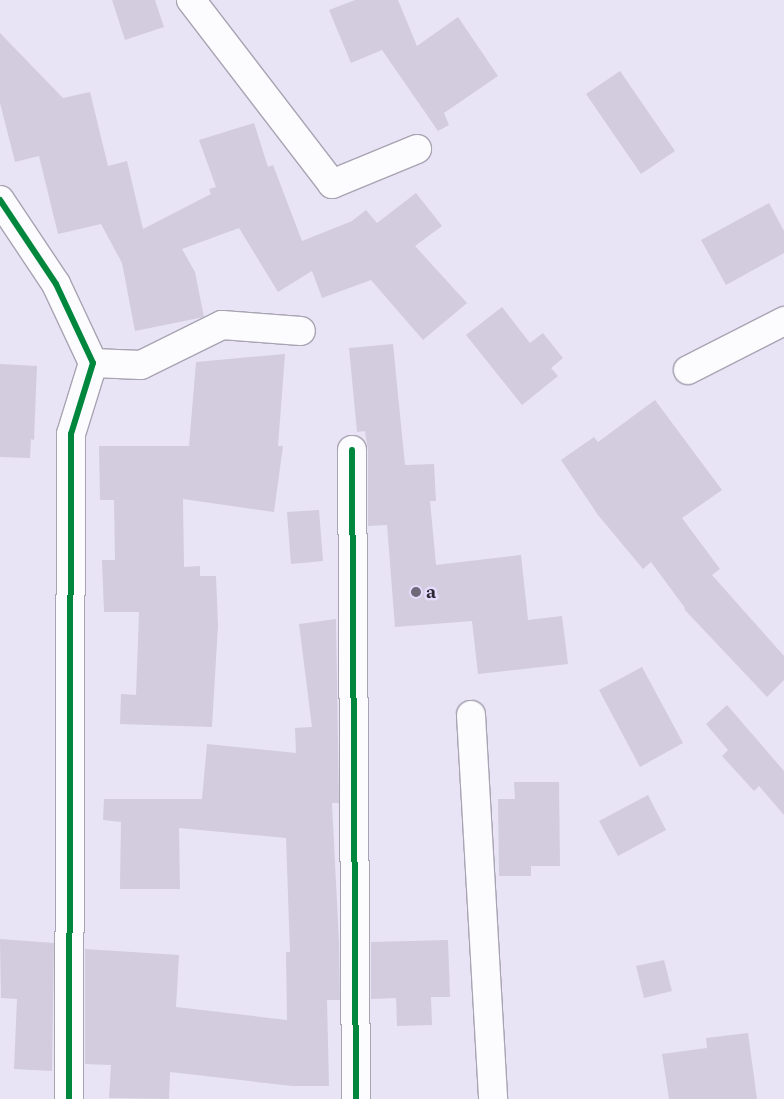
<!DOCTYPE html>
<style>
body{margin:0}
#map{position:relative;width:784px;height:1099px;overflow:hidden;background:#e8e3f5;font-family:Spectral,serif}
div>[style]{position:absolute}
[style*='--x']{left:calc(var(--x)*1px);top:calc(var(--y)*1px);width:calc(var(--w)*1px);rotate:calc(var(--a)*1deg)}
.building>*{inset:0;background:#d2ccde}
.roads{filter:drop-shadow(1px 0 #a8a4b2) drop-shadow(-1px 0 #a8a4b2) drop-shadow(0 1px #a8a4b2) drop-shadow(0 -1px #a8a4b2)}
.minor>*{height:28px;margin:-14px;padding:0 14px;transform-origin:14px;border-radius:14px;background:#fcfbfe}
.cycleway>*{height:6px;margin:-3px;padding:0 3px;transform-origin:3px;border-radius:3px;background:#00873e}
.dots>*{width:14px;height:14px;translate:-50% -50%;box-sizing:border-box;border:2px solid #e5dbfd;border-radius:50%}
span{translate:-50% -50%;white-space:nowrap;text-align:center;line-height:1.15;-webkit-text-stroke:5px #e5dbfd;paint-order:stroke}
.poi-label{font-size:20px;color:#2b2734;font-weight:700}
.left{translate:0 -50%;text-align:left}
</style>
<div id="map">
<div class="building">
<i style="clip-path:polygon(112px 0,155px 0,164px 27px,125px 40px)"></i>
<i style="clip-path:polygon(355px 0,398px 0,417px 46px,458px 17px,498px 76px,444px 113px,449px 125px,438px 131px,382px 50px,351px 63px,329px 10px)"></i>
<i style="clip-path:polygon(0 33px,63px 98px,90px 92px,108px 166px,127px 161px,143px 229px,211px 194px,209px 189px,216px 187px,199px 140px,254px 123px,268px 167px,273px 165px,302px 241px,352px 221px,366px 210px,377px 223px,416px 193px,442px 226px,415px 246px,467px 303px,423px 340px,371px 280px,322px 298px,312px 271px,278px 292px,239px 228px,182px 249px,195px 272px,204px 317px,135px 331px,122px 263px,101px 224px,58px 234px,39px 156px,15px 162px,0 103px)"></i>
<i style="clip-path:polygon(620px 71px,675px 151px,641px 174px,586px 94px)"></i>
<i style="clip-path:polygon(769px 203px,784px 231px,784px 253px,726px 285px,701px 240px)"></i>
<i style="clip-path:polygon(502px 307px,530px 343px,543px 333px,563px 358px,551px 368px,558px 376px,522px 405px,466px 335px)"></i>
<i style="clip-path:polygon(393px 344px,405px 465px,434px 464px,436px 501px,430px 501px,436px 565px,521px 555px,528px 620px,562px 616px,568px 664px,478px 674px,472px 621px,395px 627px,387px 525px,368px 526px,368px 450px,365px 431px,357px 432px,349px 348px)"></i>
<i style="clip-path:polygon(285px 354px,278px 446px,283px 446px,274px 512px,183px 499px,184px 567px,200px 566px,200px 576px,216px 576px,218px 625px,212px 727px,120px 724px,121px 694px,136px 695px,139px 612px,104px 612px,102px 560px,115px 560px,114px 500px,100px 500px,99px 446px,189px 446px,196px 362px)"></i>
<i style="clip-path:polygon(0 364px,37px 366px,34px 440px,31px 439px,30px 458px,0 457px)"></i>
<i style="clip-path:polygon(655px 400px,722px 490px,682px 518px,720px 569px,712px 575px,784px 656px,784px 680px,767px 697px,684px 609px,685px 608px,651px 562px,643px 569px,598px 515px,561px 460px,594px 437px,598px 442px)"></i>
<i style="clip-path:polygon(319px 510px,323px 561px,291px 564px,287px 512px)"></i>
<i style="clip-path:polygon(336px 619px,339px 803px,332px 803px,339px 943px,340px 1000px,327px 1000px,329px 1086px,292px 1086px,170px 1072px,169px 1099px,109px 1098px,111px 1065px,85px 1064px,85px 949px,179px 955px,176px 1007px,287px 1020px,286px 952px,290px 952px,286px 838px,179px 828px,180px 889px,120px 889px,121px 822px,103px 820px,104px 799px,202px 799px,207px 744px,296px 753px,295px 728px,312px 727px,299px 624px)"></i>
<i style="clip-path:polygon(642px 667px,683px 743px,640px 767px,599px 690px)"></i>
<i style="clip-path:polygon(727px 705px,784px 771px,784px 815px,759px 786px,754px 791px,722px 756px,728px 750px,706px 724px)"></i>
<i style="clip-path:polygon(514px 782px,559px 782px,560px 866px,531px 866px,531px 876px,499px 876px,498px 799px,515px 799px)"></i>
<i style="clip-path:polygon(648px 795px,666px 830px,618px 856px,599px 821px)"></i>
<i style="clip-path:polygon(0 939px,54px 943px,52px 1071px,14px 1069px,17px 999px,1px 998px)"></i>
<i style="clip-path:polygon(448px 940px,450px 997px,431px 997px,432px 1025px,397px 1026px,396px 998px,371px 999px,371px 942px)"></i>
<i style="clip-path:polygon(664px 960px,672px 991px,644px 998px,636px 966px)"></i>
<i style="clip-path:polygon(748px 1033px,757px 1099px,669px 1099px,662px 1054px,707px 1048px,706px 1038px)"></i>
</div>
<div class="roads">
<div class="minor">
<i style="--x:191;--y:0;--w:232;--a:52.5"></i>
<i style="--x:332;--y:184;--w:92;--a:-22.4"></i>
<i style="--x:0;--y:200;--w:101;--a:56.3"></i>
<i style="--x:56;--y:284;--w:87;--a:64.9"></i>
<i style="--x:93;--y:363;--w:74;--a:107.2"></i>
<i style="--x:71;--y:434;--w:665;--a:90.17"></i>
<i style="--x:93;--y:363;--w:48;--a:2.4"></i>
<i style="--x:141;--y:365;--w:90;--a:-26.3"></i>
<i style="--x:222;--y:325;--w:79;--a:4.3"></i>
<i style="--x:688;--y:370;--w:108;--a:-27"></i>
<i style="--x:352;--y:450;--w:649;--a:89.65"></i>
<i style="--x:471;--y:715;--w:385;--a:86.7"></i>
</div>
</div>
<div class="cycleway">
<i style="--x:0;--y:200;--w:101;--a:56.3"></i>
<i style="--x:56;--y:284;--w:87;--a:64.9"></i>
<i style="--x:93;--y:363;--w:74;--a:107.2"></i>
<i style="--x:71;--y:434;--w:665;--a:90.17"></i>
<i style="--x:352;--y:450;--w:649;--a:89.65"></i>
</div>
<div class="dots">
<i style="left:416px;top:592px;background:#6d6978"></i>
</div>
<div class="poi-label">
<span class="left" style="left:426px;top:592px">a</span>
</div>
</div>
